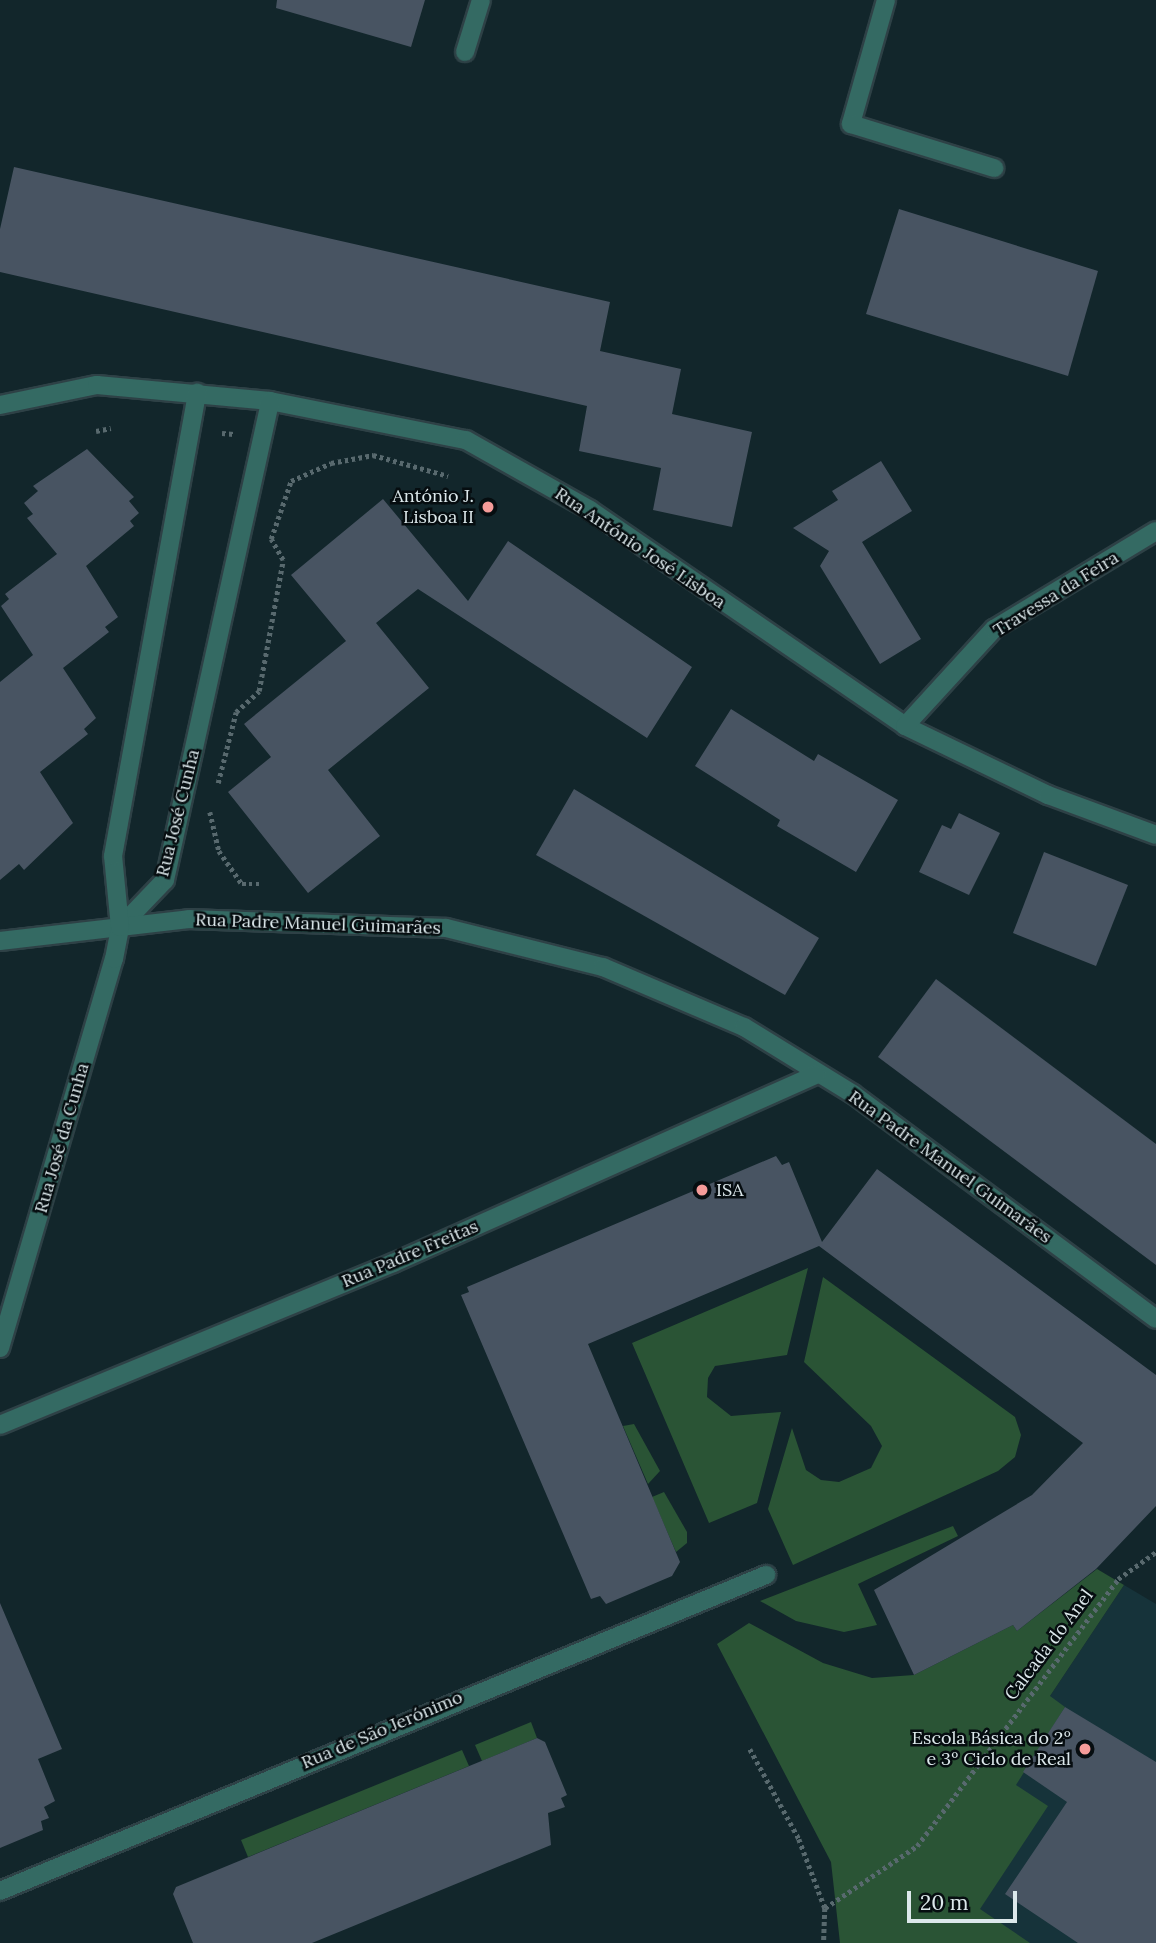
<!DOCTYPE html>
<meta charset="utf-8">
<style>
body{margin:0}
#map{position:relative;width:1156px;height:1943px;overflow:hidden;background:#12262b;font-family:Lora,serif}
div>[style]{position:absolute}
[style*='--x']{left:calc(var(--x)*1px);top:calc(var(--y)*1px);width:calc(var(--w)*1px);rotate:calc(var(--a)*1deg)}
.built>*{inset:0;background:#16333a}
.green>*{inset:0;background:#2a5435}
.building>*{inset:0;background:#485462}
.path>*{height:4.5px;margin-top:-2.25px;transform-origin:0;background:repeating-linear-gradient(90deg,#58696e 0 3.5px,transparent 0 7px)}
.roads{filter:drop-shadow(2px 0 #2e4146) drop-shadow(-2px 0 #2e4146) drop-shadow(0 2px #2e4146) drop-shadow(0 -2px #2e4146)}
.minor>*{height:18px;margin:-9px;padding:0 9px;transform-origin:9px;border-radius:9px;background:#346a63}
.dots>*{width:19px;height:19px;translate:-50% -50%;box-sizing:border-box;border:4px solid #060d10;border-radius:50%}
span{translate:-50% -50%;white-space:nowrap;text-align:center;line-height:1.15;-webkit-text-stroke:5px #060d10;paint-order:stroke}
.poi-label{font-size:18px;color:#dce8eb}
.right{translate:-100% -50%;text-align:right}
.left{translate:0 -50%;text-align:left}
.street-label{font-size:18px;color:#dce8eb}
.scale{position:absolute;left:907px;top:1891px;width:110px;height:32px;box-sizing:border-box;border:4px solid #dce8eb;border-top:0;padding-left:9px;font-size:21px;line-height:24px;white-space:nowrap;color:#dce8eb;-webkit-text-stroke:5px #060d10;paint-order:stroke}
</style>
<div id="map">
<div class="built">
<i style="clip-path:polygon(1124px 1585px,1156px 1604px,1156px 1943px,847px 1943px,980px 1801px)"></i>
</div>
<div class="green">
<i style="clip-path:polygon(808px 1268px,787px 1355px,715px 1366px,708px 1378px,707px 1397px,731px 1416px,781px 1412px,757px 1503px,709px 1523px,632px 1343px)"></i>
<i style="clip-path:polygon(823px 1277px,1015px 1417px,1021px 1435px,1015px 1457px,998px 1471px,793px 1565px,768px 1509px,792px 1428px,806px 1470px,821px 1480px,839px 1482px,871px 1468px,882px 1446px,871px 1426px,804px 1362px)"></i>
<i style="clip-path:polygon(634px 1424px,660px 1471px,648px 1484px,623px 1426px)"></i>
<i style="clip-path:polygon(664px 1492px,687px 1532px,687px 1543px,676px 1552px,652px 1497px)"></i>
<i style="clip-path:polygon(953px 1526px,958px 1536px,858px 1584px,877px 1625px,844px 1632px,796px 1621px,760px 1601px)"></i>
<i style="clip-path:polygon(1097px 1569px,1124px 1585px,1050px 1696px,1065px 1707px,1016px 1785px,1048px 1806px,980px 1909px,1030px 1943px,840px 1943px,831px 1862px,717px 1644px,749px 1623px,823px 1663px,872px 1678px,914px 1675px,1013px 1625px,1017px 1631px)"></i>
<i style="clip-path:polygon(531px 1722px,537px 1738px,482px 1761px,475px 1745px)"></i>
<i style="clip-path:polygon(462px 1750px,469px 1766px,248px 1857px,241px 1840px)"></i>
</div>
<div class="building">
<i style="clip-path:polygon(277px 0,425px 0,411px 47px,276px 8px)"></i>
<i style="clip-path:polygon(14px 167px,610px 302px,600px 351px,681px 369px,672px 414px,752px 432px,732px 527px,653px 510px,661px 468px,579px 451px,587px 406px,0 272px,0 229px)"></i>
<i style="clip-path:polygon(899px 209px,1098px 271px,1068px 376px,866px 314px)"></i>
<i style="clip-path:polygon(87px 449px,134px 497px,129px 501px,139px 513px,130px 521px,134px 526px,86px 566px,118px 617px,105px 627px,109px 632px,63px 668px,96px 718px,84px 729px,88px 734px,40px 772px,73px 823px,24px 870px,19px 864px,0 880px,0 682px,33px 655px,1px 606px,9px 599px,5px 594px,57px 554px,27px 518px,33px 514px,24px 503px,38px 491px,33px 486px)"></i>
<i style="clip-path:polygon(881px 461px,912px 511px,862px 542px,921px 639px,880px 664px,820px 566px,829px 551px,793px 528px,838px 500px,832px 491px)"></i>
<i style="clip-path:polygon(383px 499px,468px 601px,508px 541px,692px 667px,647px 738px,418px 589px,376px 623px,429px 688px,328px 770px,380px 836px,308px 893px,228px 792px,271px 757px,244px 724px,346px 641px,291px 575px)"></i>
<i style="clip-path:polygon(731px 709px,814px 761px,818px 754px,898px 800px,856px 872px,777px 826px,780px 820px,695px 766px)"></i>
<i style="clip-path:polygon(574px 789px,819px 938px,785px 995px,536px 855px)"></i>
<i style="clip-path:polygon(959px 813px,1000px 833px,969px 895px,919px 872px,942px 825px,951px 829px)"></i>
<i style="clip-path:polygon(1044px 852px,1128px 885px,1096px 966px,1013px 933px)"></i>
<i style="clip-path:polygon(936px 979px,1156px 1144px,1156px 1265px,878px 1057px)"></i>
<i style="clip-path:polygon(776px 1156px,782px 1165px,789px 1162px,822px 1242px,877px 1169px,1156px 1375px,1156px 1506px,1096px 1569px,1017px 1631px,1013px 1625px,914px 1675px,874px 1590px,1032px 1495px,1083px 1443px,819px 1246px,588px 1344px,680px 1562px,672px 1576px,606px 1604px,600px 1596px,591px 1599px,461px 1295px,469px 1292px,467px 1287px)"></i>
<i style="clip-path:polygon(0 1603px,62px 1749px,38px 1759px,55px 1801px,44px 1807px,49px 1818px,41px 1821px,43px 1830px,0 1848px)"></i>
<i style="clip-path:polygon(1065px 1707px,1156px 1762px,1156px 1943px,1078px 1943px,1005px 1894px,1067px 1802px,1023px 1772px)"></i>
<i style="clip-path:polygon(537px 1738px,545px 1742px,567px 1795px,561px 1798px,565px 1807px,548px 1813px,551px 1845px,312px 1943px,193px 1943px,173px 1894px,176px 1887px)"></i>
</div>
<div class="path">
<i style="--x:96;--y:431;--w:15;--a:-11"></i>
<i style="--x:222;--y:433;--w:12;--a:5"></i>
<i style="--x:218;--y:783;--w:73;--a:-75.8"></i>
<i style="--x:236;--y:712;--w:31;--a:-42"></i>
<i style="--x:259;--y:691;--w:133;--a:-79.6"></i>
<i style="--x:283;--y:560;--w:24;--a:-120"></i>
<i style="--x:271;--y:539;--w:61;--a:-71"></i>
<i style="--x:291;--y:481;--w:44;--a:-24.2"></i>
<i style="--x:331;--y:463;--w:43;--a:-10.8"></i>
<i style="--x:373;--y:455;--w:78;--a:15.6"></i>
<i style="--x:210;--y:812;--w:40;--a:77"></i>
<i style="--x:219;--y:851;--w:40;--a:55.1"></i>
<i style="--x:242;--y:884;--w:20;--a:0"></i>
<i style="--x:750;--y:1749;--w:102;--a:61.4"></i>
<i style="--x:799;--y:1839;--w:74;--a:69.4"></i>
<i style="--x:825;--y:1908;--w:35;--a:92"></i>
<i style="--x:825;--y:1908;--w:111;--a:-34"></i>
<i style="--x:917;--y:1846;--w:334;--a:-53"></i>
<i style="--x:1118;--y:1579;--w:47;--a:-35.4"></i>
</div>
<div class="roads">
<div class="minor">
<i style="--x:886;--y:0;--w:129;--a:105.8"></i>
<i style="--x:851;--y:124;--w:150;--a:17.1"></i>
<i style="--x:465;--y:52;--w:54;--a:-72.9"></i>
<i style="--x:0;--y:405;--w:99;--a:-11.7"></i>
<i style="--x:97;--y:385;--w:174;--a:5.3"></i>
<i style="--x:270;--y:401;--w:200;--a:11.3"></i>
<i style="--x:466;--y:440;--w:142;--a:29.4"></i>
<i style="--x:590;--y:510;--w:382;--a:34.4"></i>
<i style="--x:905;--y:726;--w:159;--a:25.8"></i>
<i style="--x:1048;--y:795;--w:115;--a:20.3"></i>
<i style="--x:905;--y:726;--w:132;--a:-47.5"></i>
<i style="--x:994;--y:629;--w:189;--a:-31.2"></i>
<i style="--x:120;--y:927;--w:65;--a:-46.2"></i>
<i style="--x:165;--y:880;--w:490;--a:-77.6"></i>
<i style="--x:0;--y:941;--w:190;--a:-6.6"></i>
<i style="--x:189;--y:919;--w:257;--a:2"></i>
<i style="--x:446;--y:928;--w:162;--a:14"></i>
<i style="--x:603;--y:967;--w:153;--a:23.1"></i>
<i style="--x:744;--y:1027;--w:128;--a:31.6"></i>
<i style="--x:853;--y:1094;--w:377;--a:36.6"></i>
<i style="--x:0;--y:1348;--w:405;--a:-73.7"></i>
<i style="--x:114;--y:959;--w:33;--a:-79"></i>
<i style="--x:120;--y:927;--w:71;--a:-95.6"></i>
<i style="--x:113;--y:856;--w:471;--a:-79.7"></i>
<i style="--x:0;--y:1425;--w:425;--a:-22.4"></i>
<i style="--x:393;--y:1263;--w:463;--a:-24"></i>
<i style="--x:0;--y:1891;--w:829;--a:-22.42"></i>
</div>
</div>
<div class="dots">
<i style="left:488px;top:507px;background:#f59b99"></i>
<i style="left:702px;top:1190px;background:#f59b99"></i>
<i style="left:1085px;top:1749px;background:#f59b99"></i>
</div>
<div class="poi-label">
<span class="right" style="left:474px;top:507px">António J.<br>Lisboa II</span>
<span class="left" style="left:716px;top:1190px">ISA</span>
<span class="right" style="left:1071px;top:1749px">Escola Básica do 2º<br>e 3º Ciclo de Real</span>
</div>
<div class="street-label">
<span style="left:640px;top:548px;rotate:34deg">Rua António José Lisboa</span>
<span style="left:1056px;top:594px;rotate:-32deg">Travessa da Feira</span>
<span style="left:178px;top:813px;rotate:-76deg">Rua José Cunha</span>
<span style="left:318px;top:924px;rotate:2deg">Rua Padre Manuel Guimarães</span>
<span style="left:62px;top:1138px;rotate:-74deg">Rua José da Cunha</span>
<span style="left:950px;top:1167px;rotate:36deg">Rua Padre Manuel Guimarães</span>
<span style="left:410px;top:1254px;rotate:-23deg">Rua Padre Freitas</span>
<span style="left:1049px;top:1645px;rotate:-53deg">Calcada do Anel</span>
<span style="left:382px;top:1730px;rotate:-23deg">Rua de São Jerónimo</span>
</div>
<div class="scale">20 m</div>
</div>
